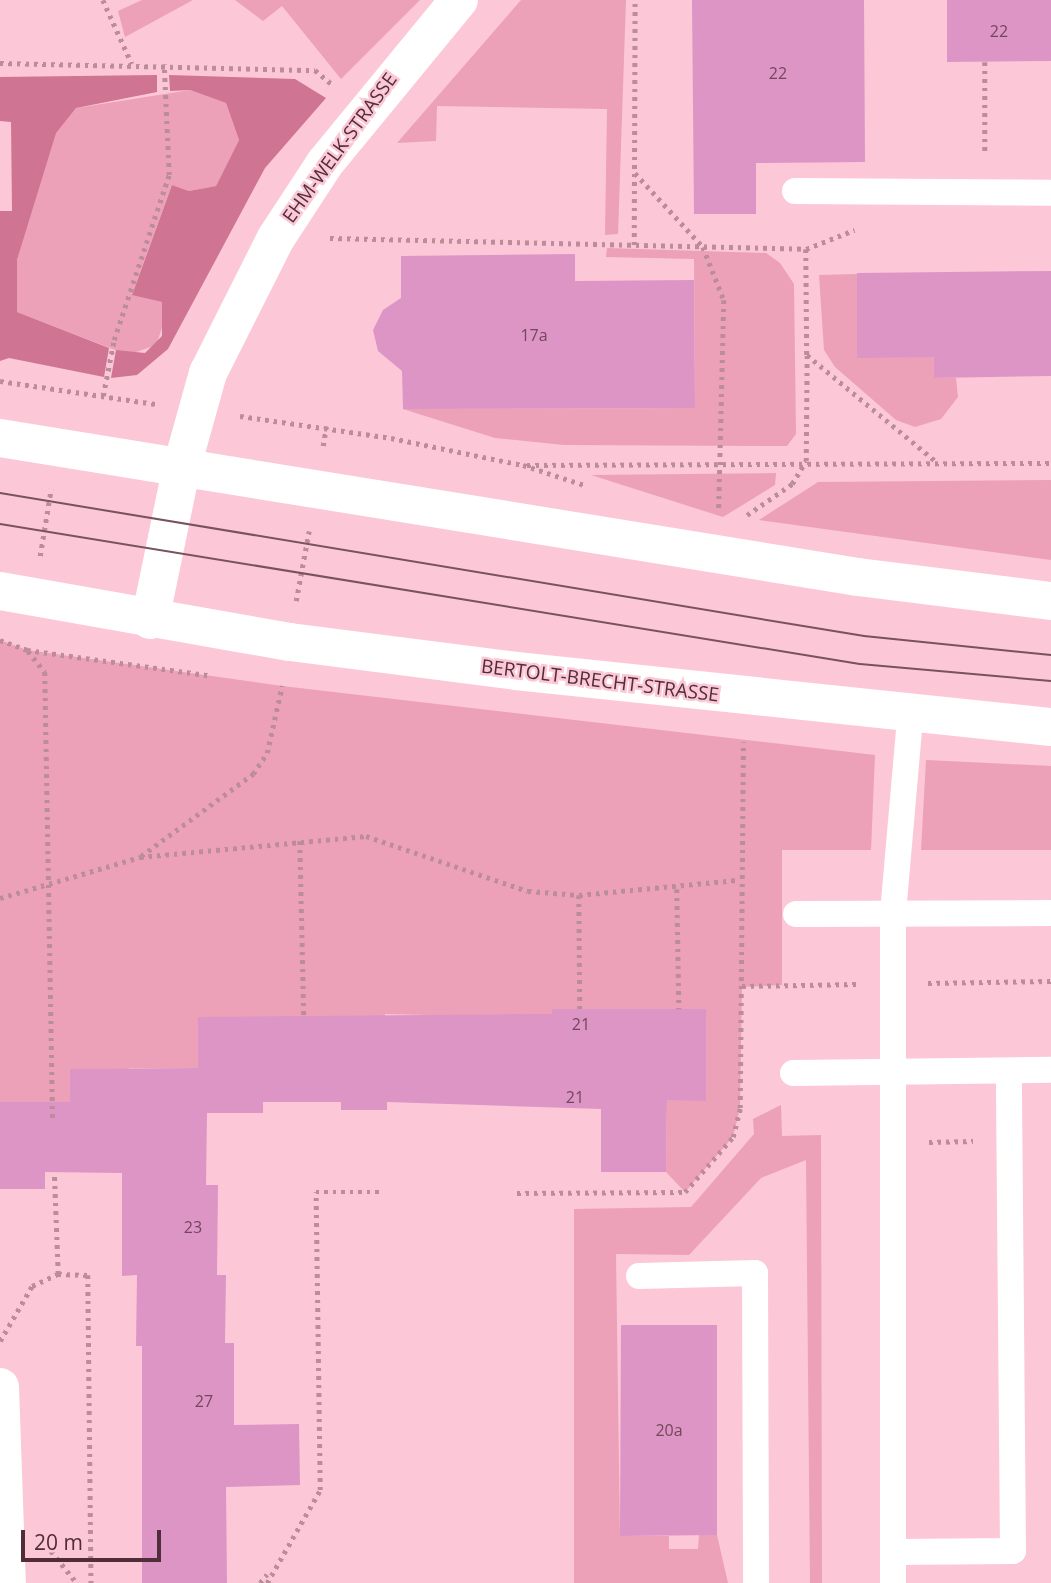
<!DOCTYPE html>
<style>
body{margin:0}
#map{position:relative;width:1051px;height:1583px;overflow:hidden;background:#fcc7d6;font-family:"Open Sans",sans-serif}
div>[style]{position:absolute}
[style*='--x']{left:calc(var(--x)*1px);top:calc(var(--y)*1px);width:calc(var(--w)*1px);rotate:calc(var(--a)*1deg)}
.green>*{inset:0;background:#eca1b8}
.forest>*{inset:0;background:#d07493}
.building>*{inset:0;background:#dc95c5}
.path>*{height:4.5px;margin-top:-2.25px;transform-origin:0;background:repeating-linear-gradient(90deg,#bb8d9b 0 3.5px,transparent 0 8.5px)}
.service>*{height:26px;margin:-13px;padding:0 13px;transform-origin:13px;border-radius:13px;background:#fff}
.minor>*{height:38px;margin:-19px;padding:0 19px;transform-origin:19px;border-radius:19px;background:#fff}
.secondary>*{height:38px;margin:-19px;padding:0 19px;transform-origin:19px;border-radius:19px;background:#fff}
.tram>*{height:2px;margin:-1px;padding:0 1px;transform-origin:1px;border-radius:1px;background:#79525e}
span{translate:-50% -50%;white-space:nowrap;text-align:center;line-height:1.15;-webkit-text-stroke:5px #fcc7d6;paint-order:stroke}
.number-label{font-size:16px;color:#73475b}
.number-label span{-webkit-text-stroke-width:0}
.street-label{font-size:19px;color:#502d38}
.scale{position:absolute;left:21px;top:1530px;width:140px;height:32px;box-sizing:border-box;border:4px solid #502d38;border-top:0;padding-left:9px;font-size:21px;line-height:24px;white-space:nowrap;color:#502d38;-webkit-text-stroke:5px #fcc7d6;paint-order:stroke}
</style>
<div id="map">
<div class="green">
<i style="clip-path:polygon(142px 0,193px 0,125px 37px,118px 11px)"></i>
<i style="clip-path:polygon(235px 0,420px 0,341px 79px,282px 6px,263px 21px)"></i>
<i style="clip-path:polygon(521px 0,626px 0,618px 234px,605px 235px,607px 109px,437px 106px,436px 141px,397px 143px)"></i>
<i style="clip-path:polygon(190px 90px,226px 103px,239px 140px,216px 186px,189px 191px,172px 185px,132px 294px,162px 302px,166px 317px,156px 345px,128px 355px,17px 312px,17px 260px,55px 133px,76px 108px)"></i>
<i style="clip-path:polygon(607px 248px,766px 253px,780px 263px,794px 284px,796px 434px,787px 446px,564px 445px,495px 438px,403px 409px,695px 408px,694px 259px,606px 257px)"></i>
<i style="clip-path:polygon(857px 274px,934px 357px,934px 378px,956px 378px,958px 397px,941px 419px,915px 427px,896px 420px,835px 367px,824px 350px,819px 275px)"></i>
<i style="clip-path:polygon(776px 473px,775px 485px,723px 517px,591px 475px)"></i>
<i style="clip-path:polygon(1051px 480px,1051px 560px,759px 520px,818px 482px)"></i>
<i style="clip-path:polygon(0 640px,27px 650px,282px 686px,875px 755px,871px 850px,782px 850px,782px 985px,742px 987px,740px 1108px,733px 1137px,685px 1192px,666px 1172px,667px 1100px,706px 1100px,706px 1009px,552px 1018px,385px 1014px,385px 1023px,198px 1018px,198px 1068px,129px 1068px,129px 1076px,114px 1069px,70px 1069px,70px 1120px,0 1102px)"></i>
<i style="clip-path:polygon(926px 760px,1051px 766px,1051px 850px,921px 850px)"></i>
<i style="clip-path:polygon(781px 1105px,782px 1136px,821px 1135px,822px 1583px,810px 1583px,806px 1160px,761px 1178px,689px 1255px,616px 1254px,620px 1536px,669px 1536px,669px 1549px,698px 1549px,699px 1535px,717px 1535px,728px 1583px,574px 1583px,574px 1209px,691px 1207px,754px 1134px,753px 1119px)"></i>
</div>
<div class="forest">
<i style="clip-path:polygon(157px 75px,157px 92px,76px 108px,56px 133px,17px 260px,17px 312px,109px 348px,104px 377px,9px 358px,0 361px,0 211px,12px 211px,11px 122px,0 121px,0 77px)"></i>
<i style="clip-path:polygon(169px 75px,295px 79px,326px 98px,265px 168px,168px 349px,137px 375px,111px 378px,116px 350px,145px 353px,162px 336px,162px 302px,132px 295px,172px 185px,189px 191px,216px 186px,239px 140px,226px 103px,190px 90px,170px 91px)"></i>
</div>
<div class="building">
<i style="clip-path:polygon(692px 0,864px 0,865px 162px,756px 163px,756px 214px,694px 214px)"></i>
<i style="clip-path:polygon(947px 0,1051px 0,1051px 61px,947px 62px)"></i>
<i style="clip-path:polygon(575px 254px,575px 281px,694px 280px,695px 408px,403px 409px,402px 371px,378px 351px,373px 330px,383px 310px,401px 298px,401px 256px)"></i>
<i style="clip-path:polygon(1051px 271px,1051px 376px,934px 378px,934px 357px,857px 358px,857px 273px)"></i>
<i style="clip-path:polygon(552px 1009px,706px 1009px,706px 1101px,667px 1100px,666px 1172px,601px 1172px,601px 1109px,387px 1102px,387px 1110px,341px 1110px,341px 1102px,263px 1102px,263px 1113px,207px 1113px,206px 1185px,218px 1185px,217px 1275px,226px 1275px,225px 1343px,234px 1343px,234px 1425px,299px 1424px,300px 1485px,226px 1487px,227px 1583px,142px 1583px,142px 1346px,136px 1346px,137px 1275px,122px 1276px,122px 1173px,45px 1172px,45px 1189px,0 1189px,0 1102px,70px 1102px,70px 1069px,198px 1068px,198px 1017px,552px 1014px)"></i>
<i style="clip-path:polygon(621px 1325px,717px 1325px,717px 1535px,620px 1536px)"></i>
</div>
<div class="path">
<i style="--x:103;--y:0;--w:70;--a:65.6"></i>
<i style="--x:985;--y:62;--w:92;--a:90"></i>
<i style="--x:0;--y:63;--w:315;--a:1.3"></i>
<i style="--x:315;--y:70;--w:23;--a:40"></i>
<i style="--x:635;--y:173;--w:100;--a:47.4"></i>
<i style="--x:703;--y:247;--w:57;--a:68.4"></i>
<i style="--x:724;--y:300;--w:212;--a:91.4"></i>
<i style="--x:330;--y:238;--w:476;--a:1.3"></i>
<i style="--x:806;--y:249;--w:52;--a:-21.6"></i>
<i style="--x:634;--y:245;--w:245;--a:-89.8"></i>
<i style="--x:806;--y:249;--w:106;--a:89.5"></i>
<i style="--x:807;--y:355;--w:168;--a:39.5"></i>
<i style="--x:0;--y:381;--w:157;--a:8.4"></i>
<i style="--x:103;--y:396;--w:57;--a:-78.9"></i>
<i style="--x:114;--y:340;--w:174;--a:-71.6"></i>
<i style="--x:169;--y:175;--w:111;--a:-92.6"></i>
<i style="--x:240;--y:416;--w:153;--a:8.3"></i>
<i style="--x:391;--y:438;--w:135;--a:11.6"></i>
<i style="--x:523;--y:465;--w:64;--a:18.2"></i>
<i style="--x:323;--y:446;--w:20;--a:-81"></i>
<i style="--x:527;--y:465;--w:524;--a:-0.22"></i>
<i style="--x:747;--y:515;--w:55;--a:-34.6"></i>
<i style="--x:792;--y:484;--w:27;--a:-59"></i>
<i style="--x:806;--y:461;--w:106;--a:-89.5"></i>
<i style="--x:40;--y:556;--w:68;--a:-80.7"></i>
<i style="--x:296;--y:601;--w:71;--a:-79.5"></i>
<i style="--x:0;--y:640;--w:29;--a:20"></i>
<i style="--x:27;--y:650;--w:183;--a:7.9"></i>
<i style="--x:28;--y:651;--w:27;--a:51"></i>
<i style="--x:45;--y:672;--w:448;--a:89"></i>
<i style="--x:300;--y:841;--w:176;--a:88.7"></i>
<i style="--x:141;--y:856;--w:139;--a:-36.2"></i>
<i style="--x:253;--y:774;--w:25;--a:-56"></i>
<i style="--x:267;--y:753;--w:69;--a:-77.4"></i>
<i style="--x:677;--y:889;--w:120;--a:89"></i>
<i style="--x:579;--y:895;--w:114;--a:89.5"></i>
<i style="--x:0;--y:898;--w:146;--a:-16.3"></i>
<i style="--x:140;--y:857;--w:227;--a:-5.3"></i>
<i style="--x:366;--y:836;--w:171;--a:18.8"></i>
<i style="--x:528;--y:891;--w:51;--a:4.5"></i>
<i style="--x:579;--y:895;--w:161;--a:-5.4"></i>
<i style="--x:928;--y:983;--w:123;--a:-0.9"></i>
<i style="--x:742;--y:986;--w:114;--a:-1"></i>
<i style="--x:929;--y:1142;--w:44;--a:-1.3"></i>
<i style="--x:517;--y:1193;--w:168;--a:-0.3"></i>
<i style="--x:685;--y:1192;--w:73;--a:-48.9"></i>
<i style="--x:733;--y:1137;--w:30;--a:-76"></i>
<i style="--x:740;--y:1108;--w:366;--a:-89.5"></i>
<i style="--x:58;--y:1274;--w:30;--a:2"></i>
<i style="--x:88;--y:1275;--w:308;--a:89.4"></i>
<i style="--x:0;--y:1341;--w:64;--a:-59.8"></i>
<i style="--x:32;--y:1286;--w:29;--a:-25"></i>
<i style="--x:58;--y:1274;--w:102;--a:-92.2"></i>
<i style="--x:51;--y:1551;--w:41;--a:50.9"></i>
<i style="--x:260;--y:1583;--w:11;--a:-52"></i>
<i style="--x:267;--y:1583;--w:107;--a:-60.3"></i>
<i style="--x:320;--y:1490;--w:298;--a:-90.8"></i>
<i style="--x:316;--y:1192;--w:68;--a:0"></i>
</div>
<div class="service">
<i style="--x:795;--y:191;--w:256;--a:0.4"></i>
<i style="--x:796;--y:914;--w:255;--a:-0.2"></i>
<i style="--x:793;--y:1073;--w:258;--a:-0.7"></i>
<i style="--x:639;--y:1276;--w:116;--a:-1.5"></i>
<i style="--x:755;--y:1273;--w:310;--a:89.8"></i>
<i style="--x:893;--y:1552;--w:120;--a:-0.5"></i>
<i style="--x:1013;--y:1551;--w:480;--a:-90.5"></i>
<i style="--x:893;--y:1583;--w:670;--a:-90"></i>
<i style="--x:893;--y:913;--w:197;--a:-85"></i>
</div>
<div class="minor">
<i style="--x:182;--y:466;--w:97;--a:-74.4"></i>
<i style="--x:208;--y:373;--w:151;--a:-63.3"></i>
<i style="--x:276;--y:238;--w:90;--a:-56.8"></i>
<i style="--x:325;--y:163;--w:211;--a:-50.6"></i>
<i style="--x:0;--y:1387;--w:196;--a:88"></i>
</div>
<div class="secondary">
<i style="--x:0;--y:438;--w:869;--a:9.2"></i>
<i style="--x:858;--y:577;--w:194;--a:7.1"></i>
<i style="--x:0;--y:591;--w:294;--a:10"></i>
<i style="--x:290;--y:642;--w:228;--a:7.3"></i>
<i style="--x:516;--y:671;--w:538;--a:5.98"></i>
<i style="--x:150;--y:620;--w:157;--a:-78.3"></i>
</div>
<div class="tram">
<i style="--x:0;--y:493;--w:876;--a:9.4"></i>
<i style="--x:864;--y:636;--w:188;--a:5.8"></i>
<i style="--x:0;--y:524;--w:871;--a:9.25"></i>
<i style="--x:860;--y:664;--w:192;--a:5.1"></i>
</div>
<div class="number-label">
<span style="left:999px;top:31px">22</span>
<span style="left:778px;top:73px">22</span>
<span style="left:534px;top:335px">17a</span>
<span style="left:581px;top:1024px">21</span>
<span style="left:575px;top:1097px">21</span>
<span style="left:193px;top:1227px">23</span>
<span style="left:204px;top:1401px">27</span>
<span style="left:669px;top:1430px">20a</span>
</div>
<div class="street-label">
<span style="left:340px;top:148px;rotate:-54deg">EHM-WELK-STRASSE</span>
<span style="left:600px;top:681px;rotate:7deg">BERTOLT-BRECHT-STRASSE</span>
</div>
<div class="scale">20 m</div>
</div>
